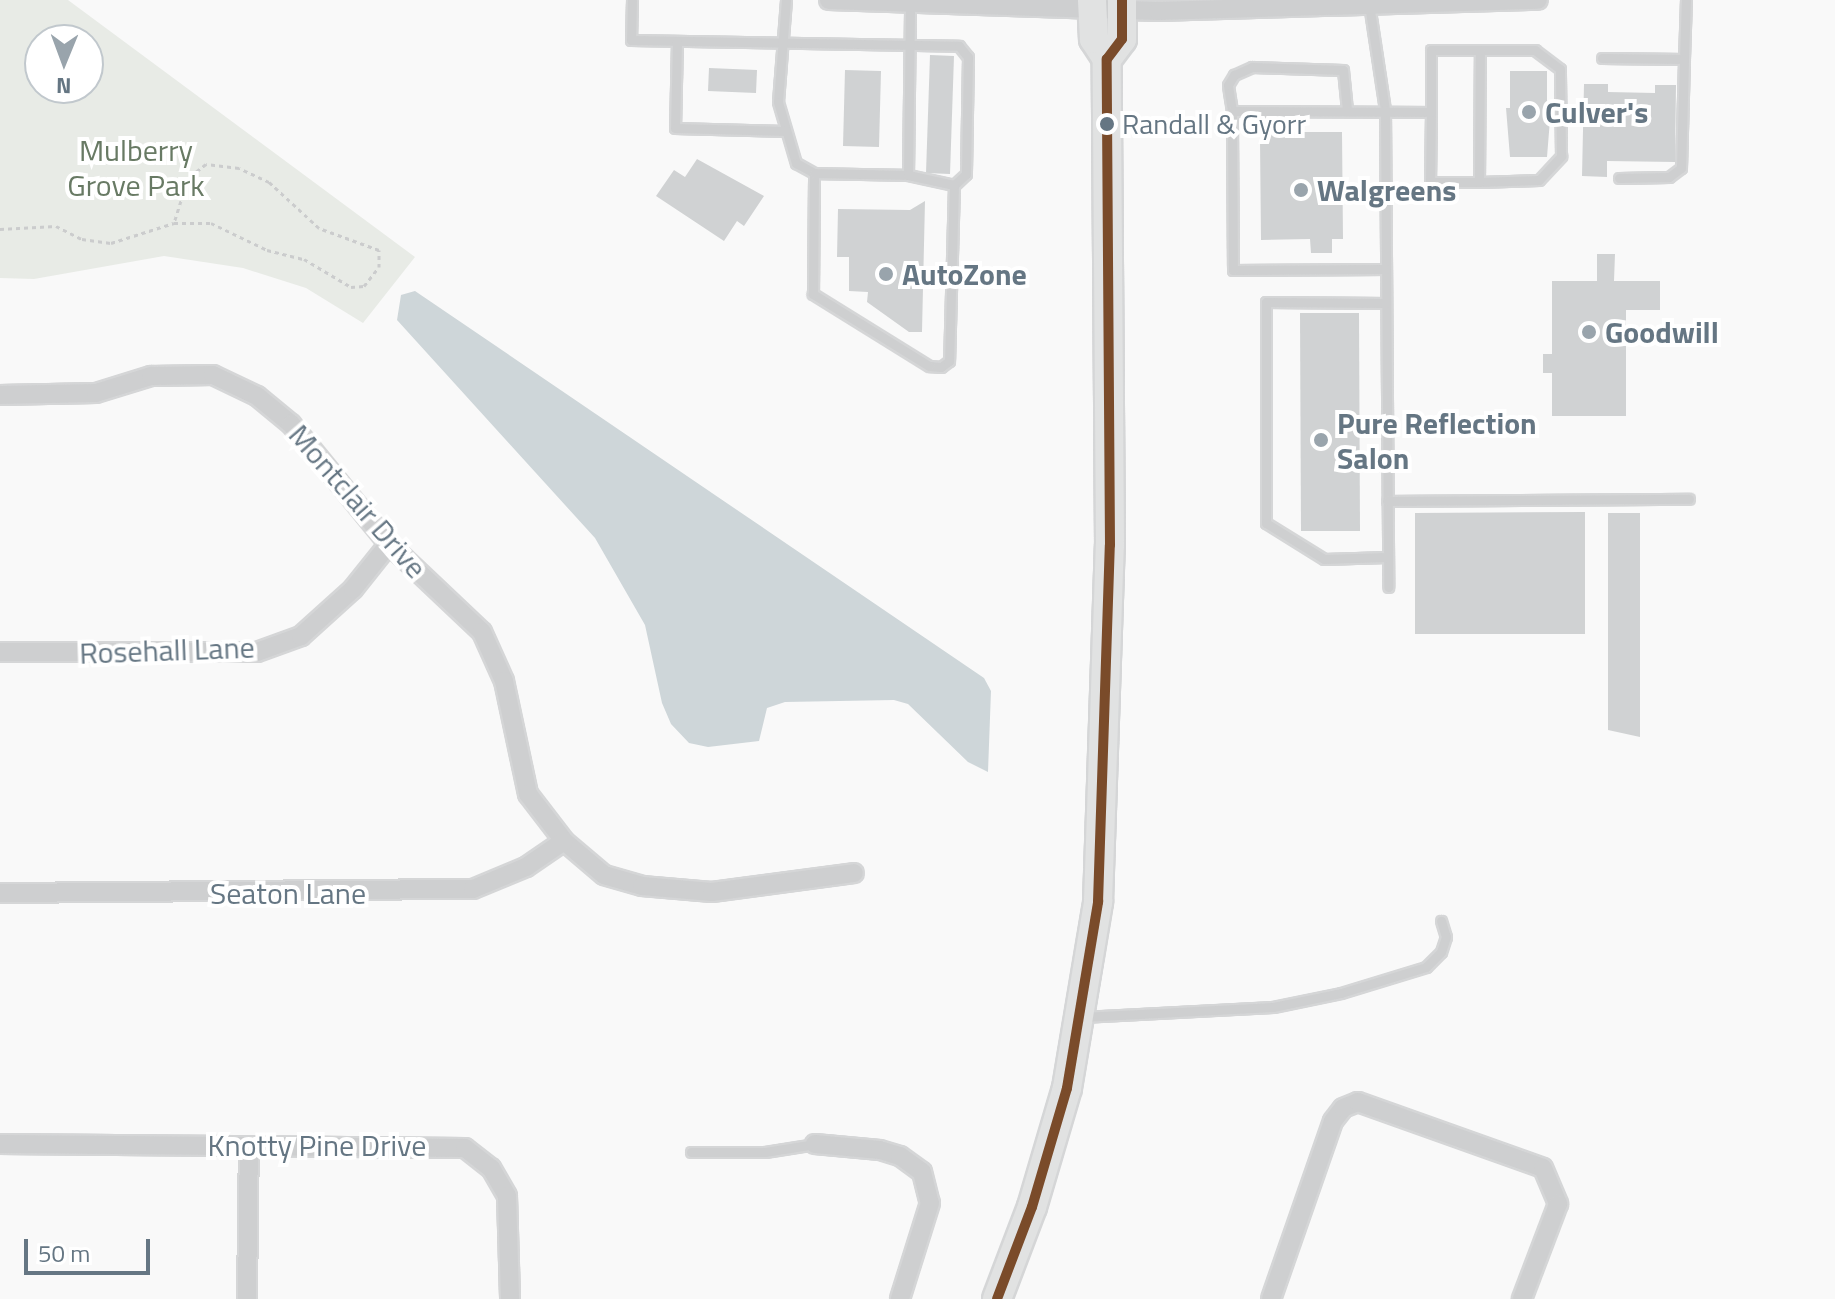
<!DOCTYPE html>
<style>
body{margin:0}
#map{position:relative;width:1835px;height:1299px;overflow:hidden;background:#f9f9f9;font-family:"Titillium Web",sans-serif}
div>[style]{position:absolute}
[style*='--x']{left:calc(var(--x)*1px);top:calc(var(--y)*1px);width:calc(var(--w)*1px);rotate:calc(var(--a)*1deg)}
.green>*{inset:0;background:#e8ebe6}
.water>*{inset:0;background:#ced6d9}
.building>*{inset:0;background:#d0d2d3}
.path>*{height:3px;margin-top:-1.5px;transform-origin:0;background:repeating-linear-gradient(90deg,#cbcccd 0 4px,transparent 0 8px)}
.roads{filter:drop-shadow(2px 0 #d5d6d7) drop-shadow(-2px 0 #d5d6d7) drop-shadow(0 2px #d5d6d7) drop-shadow(0 -2px #d5d6d7)}
.service>*{height:9px;margin:-4.5px;padding:0 4.5px;transform-origin:4.5px;border-radius:4.5px;background:#cecfd0}
.minor>*{height:18px;margin:-9px;padding:0 9px;transform-origin:9px;border-radius:9px;background:#cecfd0}
.primary>*{height:28px;margin:-14px;padding:0 14px;transform-origin:14px;border-radius:14px;background:#e1e2e2}
.bus-1>*{height:10px;margin:-5px;padding:0 5px;transform-origin:5px;border-radius:5px;background:#7a4b2a}
.dots>*{width:22px;height:22px;translate:-50% -50%;box-sizing:border-box;border:4px solid #fff;border-radius:50%}
span{translate:-50% -50%;white-space:nowrap;text-align:center;line-height:1.15;-webkit-text-stroke:8px #fff;paint-order:stroke}
.bus-label{font-size:28px;color:#657683}
.left{translate:0 -50%;text-align:left}
.poi-label{font-size:30px;color:#657683;font-weight:700}
.park-label{font-size:30px;color:#687a64}
.street-label{font-size:30px;color:#657683}
.north{position:absolute;left:24px;top:24px;width:80px;height:80px;box-sizing:border-box;background:#fff;border:2px solid #c1c8cd;border-radius:50%;rotate:181deg;font-size:22px;font-weight:700;line-height:32px;text-align:center;color:#657683}
.north::after{content:'';display:block;margin:auto;width:28px;height:36px;background:#99a4ac;clip-path:polygon(50% 0,100% 100%,50% 72%,0 100%)}
.scale{position:absolute;left:24px;top:1239px;width:126px;height:36px;box-sizing:border-box;border:4px solid #657683;border-top:0;padding-left:10px;font-size:24px;line-height:28px;white-space:nowrap;color:#657683;-webkit-text-stroke:6px #fff;paint-order:stroke}
</style>
<div id="map">
<div class="green">
<i style="clip-path:polygon(evenodd,0 0,68px 0,415px 257px,363px 323px,306px 288px,243px 268px,164px 256px,34px 279px,0 278px,0 0,40px 40px,88px 40px,88px 88px,40px 88px,40px 40px)"></i>
</div>
<div class="water">
<i style="clip-path:polygon(415px 291px,984px 678px,991px 691px,988px 772px,968px 762px,908px 704px,894px 700px,785px 702px,767px 708px,759px 741px,708px 747px,689px 743px,671px 724px,662px 703px,645px 625px,595px 538px,397px 320px,401px 295px)"></i>
</div>
<div class="building">
<i style="clip-path:polygon(930px 55px,954px 56px,950px 174px,926px 173px)"></i>
<i style="clip-path:polygon(709px 68px,757px 70px,756px 93px,708px 91px)"></i>
<i style="clip-path:polygon(845px 70px,881px 71px,879px 147px,843px 146px)"></i>
<i style="clip-path:polygon(1510px 71px,1547px 71px,1547px 107px,1551px 107px,1547px 157px,1510px 157px,1506px 108px,1510px 108px)"></i>
<i style="clip-path:polygon(1584px 84px,1608px 84px,1608px 92px,1655px 93px,1655px 85px,1676px 85px,1675px 162px,1607px 161px,1607px 177px,1582px 176px)"></i>
<i style="clip-path:polygon(1269px 132px,1342px 132px,1343px 239px,1332px 239px,1332px 253px,1311px 253px,1310px 239px,1261px 240px,1260px 141px)"></i>
<i style="clip-path:polygon(697px 159px,764px 196px,744px 226px,737px 221px,724px 241px,656px 196px,674px 170px,685px 177px)"></i>
<i style="clip-path:polygon(925px 201px,922px 332px,909px 332px,867px 302px,868px 292px,849px 291px,849px 257px,837px 257px,838px 209px,910px 210px)"></i>
<i style="clip-path:polygon(1597px 254px,1615px 254px,1614px 281px,1660px 281px,1660px 310px,1626px 310px,1626px 416px,1552px 416px,1552px 373px,1543px 373px,1543px 354px,1552px 354px,1552px 281px,1597px 281px)"></i>
<i style="clip-path:polygon(1300px 313px,1359px 313px,1360px 531px,1301px 531px)"></i>
<i style="clip-path:polygon(1585px 512px,1585px 634px,1415px 634px,1415px 513px)"></i>
<i style="clip-path:polygon(1608px 513px,1640px 513px,1640px 737px,1608px 730px)"></i>
</div>
<div class="path">
<i style="--x:0;--y:229;--w:56;--a:-3.1"></i>
<i style="--x:56;--y:226;--w:29;--a:27"></i>
<i style="--x:82;--y:239;--w:29;--a:8"></i>
<i style="--x:111;--y:243;--w:66;--a:-17.6"></i>
<i style="--x:174;--y:223;--w:37;--a:0"></i>
<i style="--x:211;--y:223;--w:62;--a:25.7"></i>
<i style="--x:267;--y:250;--w:38;--a:14"></i>
<i style="--x:304;--y:259;--w:55;--a:30.8"></i>
<i style="--x:351;--y:287;--w:13;--a:-4"></i>
<i style="--x:364;--y:286;--w:24;--a:-52"></i>
<i style="--x:379;--y:267;--w:17;--a:-90"></i>
<i style="--x:379;--y:250;--w:64;--a:-159.9"></i>
<i style="--x:319;--y:228;--w:68;--a:-137.4"></i>
<i style="--x:269;--y:182;--w:33;--a:-155"></i>
<i style="--x:239;--y:168;--w:33;--a:-173"></i>
<i style="--x:206;--y:164;--w:23;--a:142"></i>
<i style="--x:188;--y:178;--w:47;--a:107.3"></i>
</div>
<div class="roads">
<div class="service">
<i style="--x:632;--y:0;--w:40;--a:91.4"></i>
<i style="--x:631;--y:40;--w:328;--a:1"></i>
<i style="--x:959;--y:46;--w:14;--a:51"></i>
<i style="--x:968;--y:57;--w:117;--a:91"></i>
<i style="--x:966;--y:174;--w:16;--a:137"></i>
<i style="--x:954;--y:185;--w:176;--a:91.6"></i>
<i style="--x:949;--y:361;--w:10;--a:143"></i>
<i style="--x:941;--y:367;--w:12;--a:-175"></i>
<i style="--x:929;--y:366;--w:137;--a:-148.2"></i>
<i style="--x:813;--y:294;--w:121;--a:-89.5"></i>
<i style="--x:786;--y:0;--w:102;--a:94.5"></i>
<i style="--x:778;--y:102;--w:64;--a:73.6"></i>
<i style="--x:796;--y:163;--w:21;--a:29"></i>
<i style="--x:814;--y:173;--w:94;--a:1.2"></i>
<i style="--x:908;--y:175;--w:175;--a:-89.3"></i>
<i style="--x:1369;--y:4;--w:107;--a:81.4"></i>
<i style="--x:1385;--y:110;--w:477;--a:89.6"></i>
<i style="--x:677;--y:41;--w:87;--a:91.3"></i>
<i style="--x:675;--y:128;--w:111;--a:1.5"></i>
<i style="--x:1602;--y:58;--w:82;--a:0.7"></i>
<i style="--x:1684;--y:59;--w:59;--a:-88.1"></i>
<i style="--x:1232;--y:111;--w:26;--a:-99"></i>
<i style="--x:1228;--y:85;--w:12;--a:-59"></i>
<i style="--x:1234;--y:75;--w:20;--a:-24"></i>
<i style="--x:1252;--y:67;--w:91;--a:1.9"></i>
<i style="--x:1343;--y:70;--w:40;--a:84.3"></i>
<i style="--x:908;--y:175;--w:47;--a:12.3"></i>
<i style="--x:1619;--y:178;--w:50;--a:-1.1"></i>
<i style="--x:1669;--y:177;--w:15;--a:-37"></i>
<i style="--x:1681;--y:168;--w:109;--a:-88.4"></i>
<i style="--x:1479;--y:182;--w:60;--a:-1.9"></i>
<i style="--x:1539;--y:180;--w:33;--a:-47"></i>
<i style="--x:1561;--y:156;--w:87;--a:-90.7"></i>
<i style="--x:1560;--y:69;--w:31;--a:-143"></i>
<i style="--x:1535;--y:50;--w:55;--a:180"></i>
<i style="--x:1386;--y:269;--w:153;--a:179.6"></i>
<i style="--x:1233;--y:270;--w:159;--a:-90.4"></i>
<i style="--x:1232;--y:111;--w:199;--a:0.3"></i>
<i style="--x:1431;--y:112;--w:70;--a:90.8"></i>
<i style="--x:1430;--y:182;--w:49;--a:0"></i>
<i style="--x:1479;--y:182;--w:132;--a:-89.6"></i>
<i style="--x:1480;--y:50;--w:49;--a:180"></i>
<i style="--x:1431;--y:50;--w:62;--a:90"></i>
<i style="--x:1386;--y:303;--w:120;--a:-179.5"></i>
<i style="--x:1266;--y:302;--w:221;--a:90"></i>
<i style="--x:1266;--y:523;--w:68;--a:31.8"></i>
<i style="--x:1324;--y:559;--w:63;--a:-1.8"></i>
<i style="--x:1387;--y:501;--w:302;--a:-0.4"></i>
<i style="--x:1082;--y:1017;--w:191;--a:-3"></i>
<i style="--x:1273;--y:1007;--w:69;--a:-11.6"></i>
<i style="--x:1341;--y:993;--w:89;--a:-17"></i>
<i style="--x:1426;--y:967;--w:21;--a:-45"></i>
<i style="--x:1441;--y:952;--w:16;--a:-72"></i>
<i style="--x:1446;--y:937;--w:17;--a:-107"></i>
<i style="--x:691;--y:1152;--w:74;--a:0"></i>
<i style="--x:765;--y:1152;--w:51;--a:-9.1"></i>
</div>
<div class="minor">
<i style="--x:829;--y:0;--w:329;--a:1.9"></i>
<i style="--x:1158;--y:11;--w:380;--a:-1.7"></i>
<i style="--x:0;--y:395;--w:96;--a:-1.2"></i>
<i style="--x:96;--y:393;--w:58;--a:-17.2"></i>
<i style="--x:151;--y:376;--w:62;--a:-0.9"></i>
<i style="--x:213;--y:375;--w:49;--a:25.5"></i>
<i style="--x:257;--y:396;--w:44;--a:39.5"></i>
<i style="--x:291;--y:424;--w:155;--a:50.8"></i>
<i style="--x:389;--y:544;--w:128;--a:43.4"></i>
<i style="--x:482;--y:632;--w:54;--a:65.8"></i>
<i style="--x:504;--y:681;--w:116;--a:78"></i>
<i style="--x:528;--y:794;--w:59;--a:52.5"></i>
<i style="--x:564;--y:841;--w:52;--a:40.4"></i>
<i style="--x:604;--y:875;--w:40;--a:16"></i>
<i style="--x:642;--y:886;--w:70;--a:4.9"></i>
<i style="--x:712;--y:892;--w:143;--a:-7.6"></i>
<i style="--x:0;--y:652;--w:257;--a:0"></i>
<i style="--x:257;--y:652;--w:47;--a:-20"></i>
<i style="--x:301;--y:636;--w:70;--a:-42.1"></i>
<i style="--x:353;--y:589;--w:58;--a:-51.3"></i>
<i style="--x:0;--y:893;--w:473;--a:-0.5"></i>
<i style="--x:473;--y:889;--w:57;--a:-22.5"></i>
<i style="--x:526;--y:867;--w:46;--a:-34.4"></i>
<i style="--x:0;--y:1144;--w:465;--a:0.5"></i>
<i style="--x:465;--y:1148;--w:33;--a:38"></i>
<i style="--x:491;--y:1168;--w:32;--a:60"></i>
<i style="--x:507;--y:1196;--w:103;--a:88.3"></i>
<i style="--x:815;--y:1144;--w:65;--a:5.3"></i>
<i style="--x:880;--y:1150;--w:21;--a:17"></i>
<i style="--x:900;--y:1156;--w:27;--a:36"></i>
<i style="--x:922;--y:1172;--w:32;--a:76"></i>
<i style="--x:930;--y:1203;--w:101;--a:107.4"></i>
<i style="--x:247;--y:1299;--w:153;--a:-89.3"></i>
<i style="--x:1271;--y:1299;--w:188;--a:-70.8"></i>
<i style="--x:1333;--y:1121;--w:16;--a:-52"></i>
<i style="--x:1343;--y:1108;--w:16;--a:-22"></i>
<i style="--x:1358;--y:1102;--w:196;--a:19.6"></i>
<i style="--x:1543;--y:1168;--w:39;--a:67"></i>
<i style="--x:1558;--y:1204;--w:102;--a:110.8"></i>
</div>
<div class="primary">
<i style="--x:1107;--y:59;--w:25;--a:-53"></i>
<i style="--x:1122;--y:39;--w:39;--a:-90"></i>
<i style="--x:997;--y:1299;--w:98;--a:-69.2"></i>
<i style="--x:1032;--y:1207;--w:124;--a:-73.6"></i>
<i style="--x:1067;--y:1088;--w:189;--a:-80.5"></i>
<i style="--x:1098;--y:902;--w:357;--a:-88.1"></i>
<i style="--x:1110;--y:545;--w:486;--a:-90.4"></i>
<i style="--x:1107;--y:59;--w:24;--a:-123"></i>
<i style="--x:1094;--y:39;--w:39;--a:-93"></i>
</div>
</div>
<div class="bus-1">
<i style="--x:997;--y:1299;--w:98;--a:-69.2"></i>
<i style="--x:1032;--y:1207;--w:124;--a:-73.6"></i>
<i style="--x:1067;--y:1088;--w:189;--a:-80.5"></i>
<i style="--x:1098;--y:902;--w:357;--a:-88.1"></i>
<i style="--x:1110;--y:545;--w:486;--a:-90.4"></i>
<i style="--x:1107;--y:59;--w:25;--a:-53"></i>
<i style="--x:1122;--y:39;--w:39;--a:-90"></i>
</div>
<div class="dots">
<i style="left:1529px;top:112px;background:#99a4ac"></i>
<i style="left:1107px;top:124px;background:#657683"></i>
<i style="left:1301px;top:190px;background:#99a4ac"></i>
<i style="left:886px;top:274px;background:#99a4ac"></i>
<i style="left:1589px;top:332px;background:#99a4ac"></i>
<i style="left:1321px;top:440px;background:#99a4ac"></i>
</div>
<div class="bus-label">
<span class="left" style="left:1122px;top:124px">Randall &amp; Gyorr</span>
</div>
<div class="poi-label">
<span class="left" style="left:1545px;top:112px">Culver's</span>
<span class="left" style="left:1317px;top:190px">Walgreens</span>
<span class="left" style="left:902px;top:274px">AutoZone</span>
<span class="left" style="left:1605px;top:332px">Goodwill</span>
<span class="left" style="left:1337px;top:440px">Pure Reflection<br>Salon</span>
</div>
<div class="park-label">
<span style="left:136px;top:167px">Mulberry<br>Grove Park</span>
</div>
<div class="street-label">
<span style="left:358px;top:501px;rotate:49deg">Montclair Drive</span>
<span style="left:167px;top:650px;rotate:-2deg">Rosehall Lane</span>
<span style="left:288px;top:893px">Seaton Lane</span>
<span style="left:317px;top:1145px">Knotty Pine Drive</span>
</div>
<div class="north">N</div>
<div class="scale">50 m</div>
</div>
